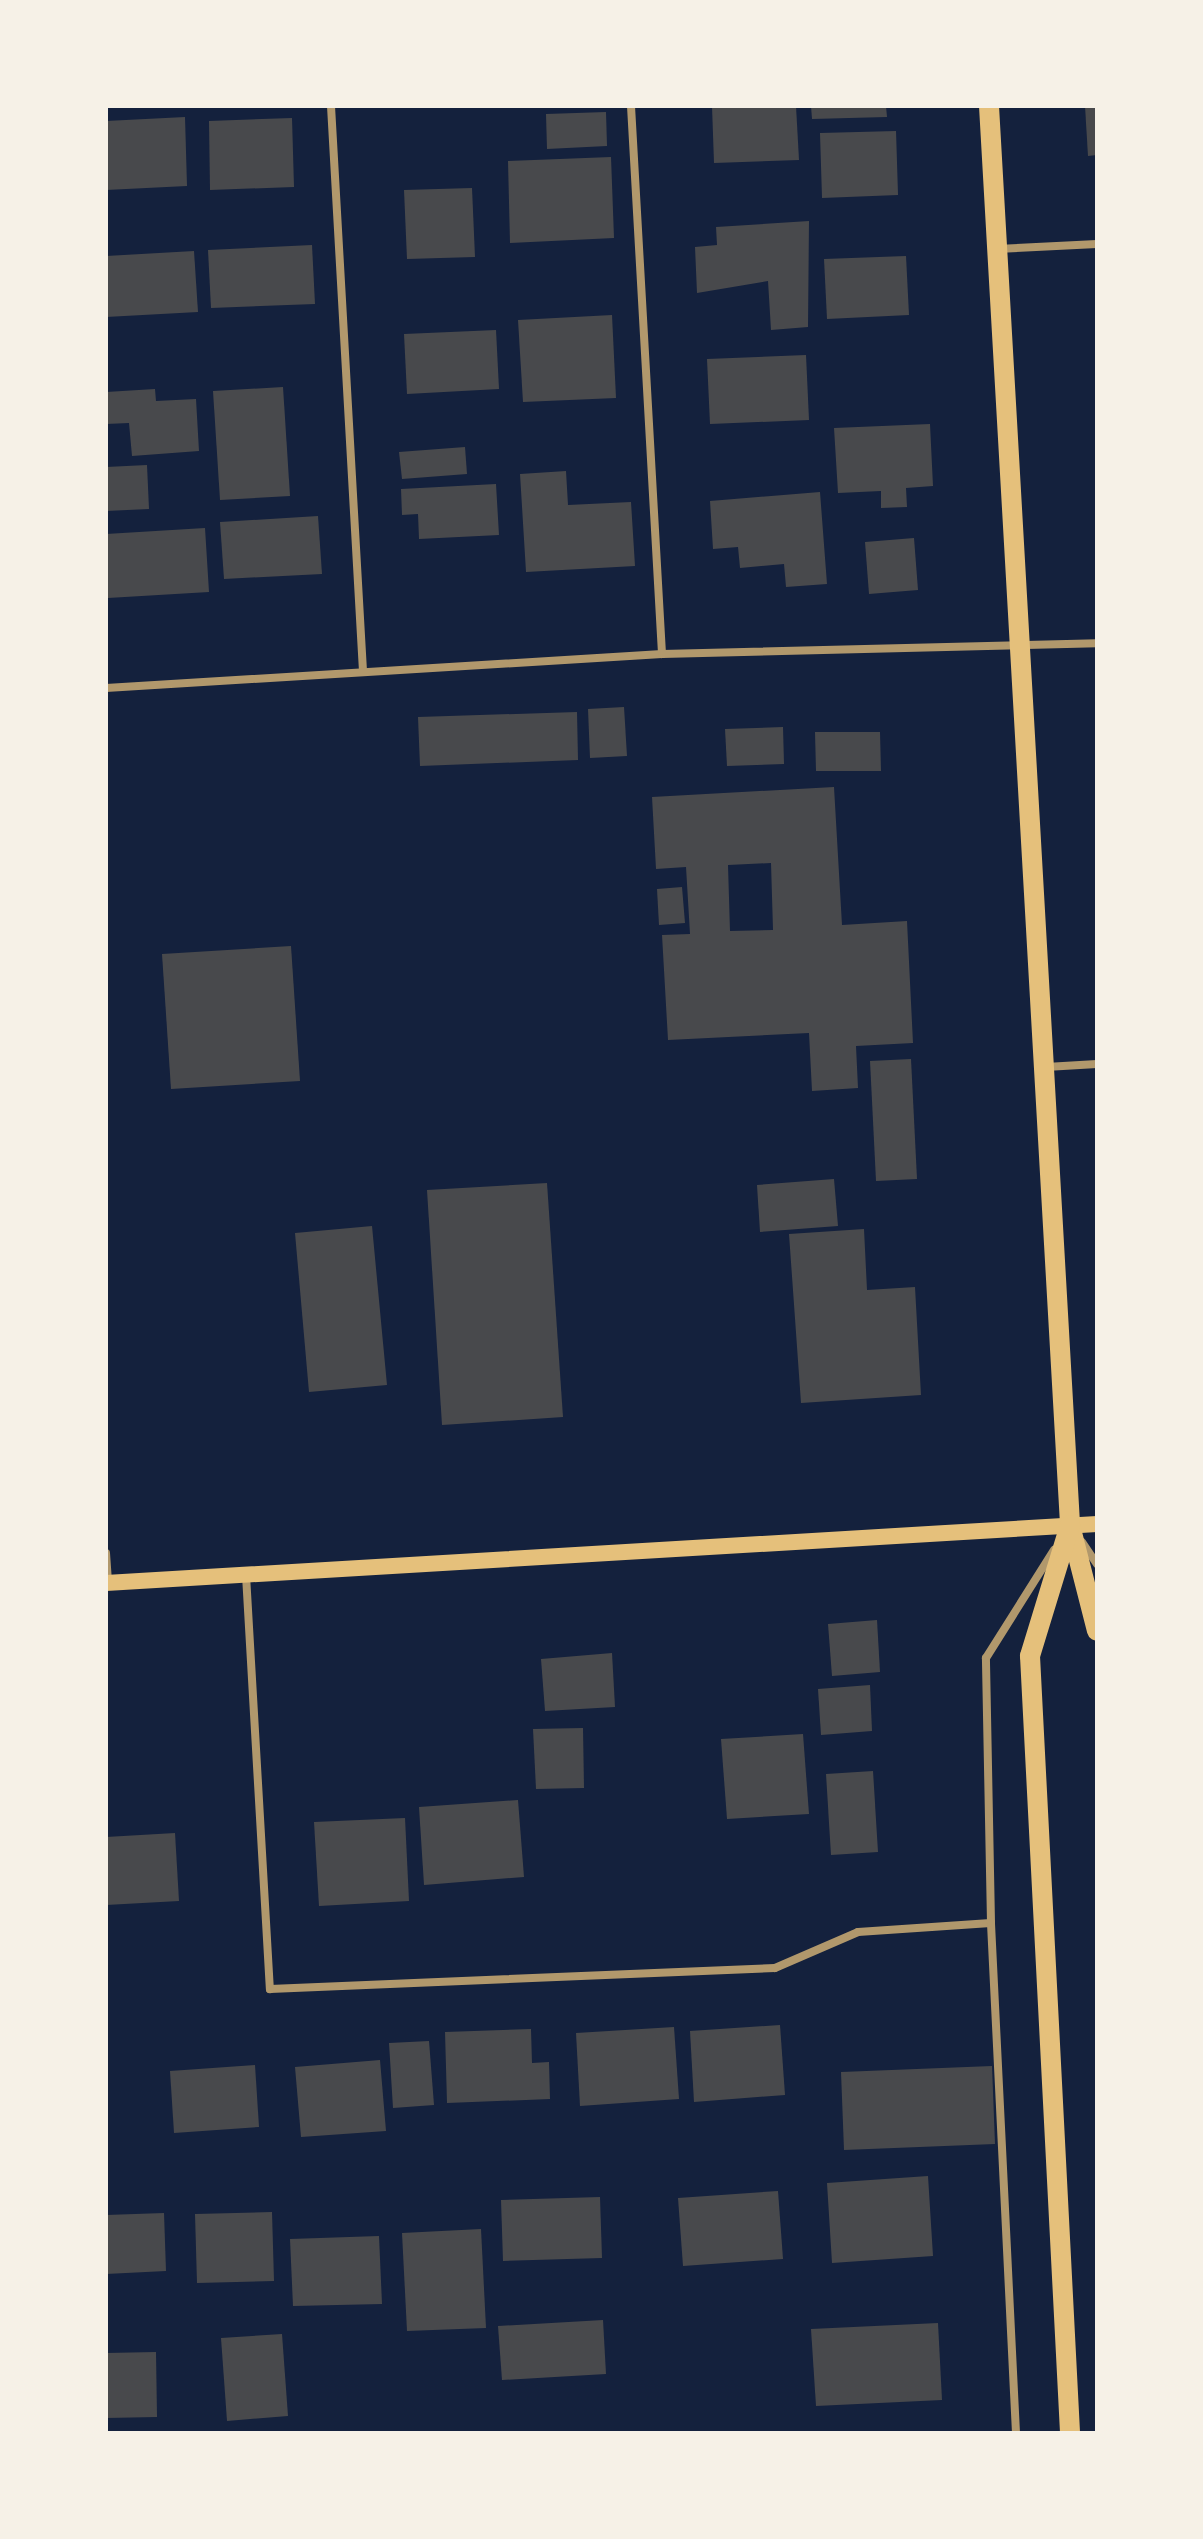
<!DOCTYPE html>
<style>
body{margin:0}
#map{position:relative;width:1203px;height:2539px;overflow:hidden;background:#14213d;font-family:Jost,sans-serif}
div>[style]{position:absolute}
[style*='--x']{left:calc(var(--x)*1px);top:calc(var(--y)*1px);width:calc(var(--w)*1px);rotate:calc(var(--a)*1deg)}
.building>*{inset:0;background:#48494c}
.minor>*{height:8px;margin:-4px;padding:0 4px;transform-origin:4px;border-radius:4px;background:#b1986c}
.secondary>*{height:16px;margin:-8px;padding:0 8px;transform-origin:8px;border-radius:8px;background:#e5c07b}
.primary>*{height:20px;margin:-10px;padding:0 10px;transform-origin:10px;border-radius:10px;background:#e5c07b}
span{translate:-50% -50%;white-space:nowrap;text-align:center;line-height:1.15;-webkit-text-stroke:6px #f6f1e7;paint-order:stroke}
.frame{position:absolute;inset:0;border:108px solid #f6f1e7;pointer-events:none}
</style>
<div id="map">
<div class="building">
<i style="clip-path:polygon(712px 106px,796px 106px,799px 160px,714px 163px)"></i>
<i style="clip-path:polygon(811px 106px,886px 106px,887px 117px,812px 119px)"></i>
<i style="clip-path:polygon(1085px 106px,1097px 106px,1097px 155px,1088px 156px)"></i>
<i style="clip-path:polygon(606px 112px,607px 146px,547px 149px,546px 114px)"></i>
<i style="clip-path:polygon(185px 117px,187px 186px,106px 190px,106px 121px)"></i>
<i style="clip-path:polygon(292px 118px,294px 187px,210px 190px,209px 121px)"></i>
<i style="clip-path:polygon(896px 131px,898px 195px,822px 198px,820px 133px)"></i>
<i style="clip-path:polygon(611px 157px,614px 238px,510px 243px,508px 161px)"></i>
<i style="clip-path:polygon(472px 188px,475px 257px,407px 259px,404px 190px)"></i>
<i style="clip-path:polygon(809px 221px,808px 327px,771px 330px,768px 281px,697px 293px,695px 247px,717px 245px,716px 227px)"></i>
<i style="clip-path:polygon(312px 245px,315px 304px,211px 308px,208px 250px)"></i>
<i style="clip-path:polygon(194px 251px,198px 312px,106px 317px,106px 256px)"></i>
<i style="clip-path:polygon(906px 256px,909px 315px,827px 319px,824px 259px)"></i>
<i style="clip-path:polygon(612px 315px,616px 398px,523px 402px,518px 320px)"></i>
<i style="clip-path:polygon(496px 330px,499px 389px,407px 394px,404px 334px)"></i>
<i style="clip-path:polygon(806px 355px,809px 420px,710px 424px,707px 359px)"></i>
<i style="clip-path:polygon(283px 387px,290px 496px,220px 500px,213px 391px)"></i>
<i style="clip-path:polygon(155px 389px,156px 401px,196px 399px,199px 451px,132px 456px,129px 423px,106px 424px,106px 392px)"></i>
<i style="clip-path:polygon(930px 424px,933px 486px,906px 488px,907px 507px,881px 508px,881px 491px,838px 493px,834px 428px)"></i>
<i style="clip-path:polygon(465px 447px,467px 474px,402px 479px,399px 452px)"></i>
<i style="clip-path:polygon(147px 465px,149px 509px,106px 511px,106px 467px)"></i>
<i style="clip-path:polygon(566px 471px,568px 505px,631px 502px,635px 566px,526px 572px,520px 474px)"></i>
<i style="clip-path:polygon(496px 484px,499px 535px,419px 539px,418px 514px,402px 515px,401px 489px)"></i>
<i style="clip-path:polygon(820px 492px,827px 584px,786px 587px,784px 564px,740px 568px,738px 547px,713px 549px,710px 501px)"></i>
<i style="clip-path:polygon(318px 516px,322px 574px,224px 579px,220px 522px)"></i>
<i style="clip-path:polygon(205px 528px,209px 592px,108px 598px,106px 534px)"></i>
<i style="clip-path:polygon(914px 538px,918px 590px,869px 594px,865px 542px)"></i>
<i style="clip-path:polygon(624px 707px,627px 756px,590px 758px,588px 709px)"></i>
<i style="clip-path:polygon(577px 712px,578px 760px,420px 766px,418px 717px)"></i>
<i style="clip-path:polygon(783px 727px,784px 764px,727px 766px,725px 729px)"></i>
<i style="clip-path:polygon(815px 732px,880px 732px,881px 771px,816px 771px)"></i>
<i style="clip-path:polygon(evenodd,834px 787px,842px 925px,907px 921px,913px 1043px,856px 1046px,858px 1088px,812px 1091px,809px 1033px,668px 1040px,662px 935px,690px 934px,686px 867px,656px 869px,652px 797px,834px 787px,771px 863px,773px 930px,730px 931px,728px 865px,771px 863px)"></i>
<i style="clip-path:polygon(682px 887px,685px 923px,659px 925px,657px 889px)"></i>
<i style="clip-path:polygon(291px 946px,300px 1081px,171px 1089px,162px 954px)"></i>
<i style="clip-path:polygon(911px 1059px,917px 1179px,876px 1181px,870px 1061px)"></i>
<i style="clip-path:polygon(834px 1179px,838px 1226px,760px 1232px,757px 1185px)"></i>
<i style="clip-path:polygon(547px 1183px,563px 1417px,442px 1425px,427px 1190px)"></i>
<i style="clip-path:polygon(372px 1226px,387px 1385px,309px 1392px,295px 1233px)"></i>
<i style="clip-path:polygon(864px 1229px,867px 1290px,915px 1287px,921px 1395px,801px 1403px,789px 1234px)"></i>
<i style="clip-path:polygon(877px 1620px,880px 1672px,832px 1676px,828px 1624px)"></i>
<i style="clip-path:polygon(612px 1653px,615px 1707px,545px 1711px,541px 1659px)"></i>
<i style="clip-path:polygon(870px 1685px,872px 1731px,821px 1735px,818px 1689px)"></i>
<i style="clip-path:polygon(583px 1728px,584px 1788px,536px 1789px,533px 1729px)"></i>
<i style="clip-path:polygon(803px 1734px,809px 1814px,727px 1819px,721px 1739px)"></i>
<i style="clip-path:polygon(873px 1771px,878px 1852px,831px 1855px,826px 1774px)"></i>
<i style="clip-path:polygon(518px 1800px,524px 1877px,424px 1885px,419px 1807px)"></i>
<i style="clip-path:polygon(405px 1818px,409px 1901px,319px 1906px,314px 1822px)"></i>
<i style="clip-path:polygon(175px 1833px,179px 1901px,106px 1905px,106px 1837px)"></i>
<i style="clip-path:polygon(780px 2025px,785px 2095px,694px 2102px,690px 2031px)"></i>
<i style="clip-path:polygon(674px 2027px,679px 2099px,580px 2106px,576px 2033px)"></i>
<i style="clip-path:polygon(531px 2029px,532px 2063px,549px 2062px,550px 2099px,447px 2103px,445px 2032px)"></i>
<i style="clip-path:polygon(429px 2041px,434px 2105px,393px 2108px,389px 2043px)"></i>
<i style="clip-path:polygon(380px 2060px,386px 2131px,301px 2137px,295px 2067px)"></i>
<i style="clip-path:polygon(255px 2065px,259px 2127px,174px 2133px,170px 2071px)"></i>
<i style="clip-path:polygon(992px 2066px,995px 2144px,844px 2150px,841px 2072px)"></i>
<i style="clip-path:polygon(928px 2176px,933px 2256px,832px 2263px,827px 2183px)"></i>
<i style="clip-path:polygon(778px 2191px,783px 2259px,683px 2266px,678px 2198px)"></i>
<i style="clip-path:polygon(600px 2197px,602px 2258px,503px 2261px,501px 2200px)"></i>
<i style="clip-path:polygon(272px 2212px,274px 2281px,197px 2283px,195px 2214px)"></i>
<i style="clip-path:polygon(164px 2213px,166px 2271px,106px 2274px,106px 2215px)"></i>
<i style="clip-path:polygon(481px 2229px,486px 2328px,407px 2331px,402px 2233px)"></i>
<i style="clip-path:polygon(379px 2236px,382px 2304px,293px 2306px,290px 2239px)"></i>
<i style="clip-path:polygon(603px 2320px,606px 2374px,502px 2380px,498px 2326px)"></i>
<i style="clip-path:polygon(938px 2323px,942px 2400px,816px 2406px,811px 2329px)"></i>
<i style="clip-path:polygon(282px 2334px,288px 2416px,227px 2421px,221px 2338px)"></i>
<i style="clip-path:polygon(156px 2352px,157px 2417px,106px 2418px,106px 2353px)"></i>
</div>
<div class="minor">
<i style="--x:331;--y:106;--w:566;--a:86.76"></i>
<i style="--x:631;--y:106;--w:549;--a:86.76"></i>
<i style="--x:997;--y:249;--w:100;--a:-2.9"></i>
<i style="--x:106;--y:688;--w:557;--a:-3.5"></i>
<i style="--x:662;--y:654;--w:435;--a:-1.4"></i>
<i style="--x:1046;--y:1067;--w:51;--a:-3.4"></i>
<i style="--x:1082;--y:1542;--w:27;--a:56"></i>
<i style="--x:106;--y:1553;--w:30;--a:86"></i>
<i style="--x:246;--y:1575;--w:415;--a:86.7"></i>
<i style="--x:270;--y:1989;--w:505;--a:-2.38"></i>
<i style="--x:775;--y:1968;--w:90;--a:-23.4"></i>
<i style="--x:858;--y:1932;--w:133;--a:-3.9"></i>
<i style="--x:1016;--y:2433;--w:511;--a:-92.81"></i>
<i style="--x:991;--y:1923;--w:265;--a:-91.1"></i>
<i style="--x:986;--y:1658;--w:128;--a:-57.8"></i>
</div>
<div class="secondary">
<i style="--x:106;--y:1583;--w:993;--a:-3.41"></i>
</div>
<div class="primary">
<i style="--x:989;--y:106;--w:1421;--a:86.73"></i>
<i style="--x:1070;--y:1525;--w:109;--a:75.7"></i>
<i style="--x:1070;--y:1525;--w:137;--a:107"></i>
<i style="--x:1030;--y:1656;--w:778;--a:87.05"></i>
</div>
<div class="frame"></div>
</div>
